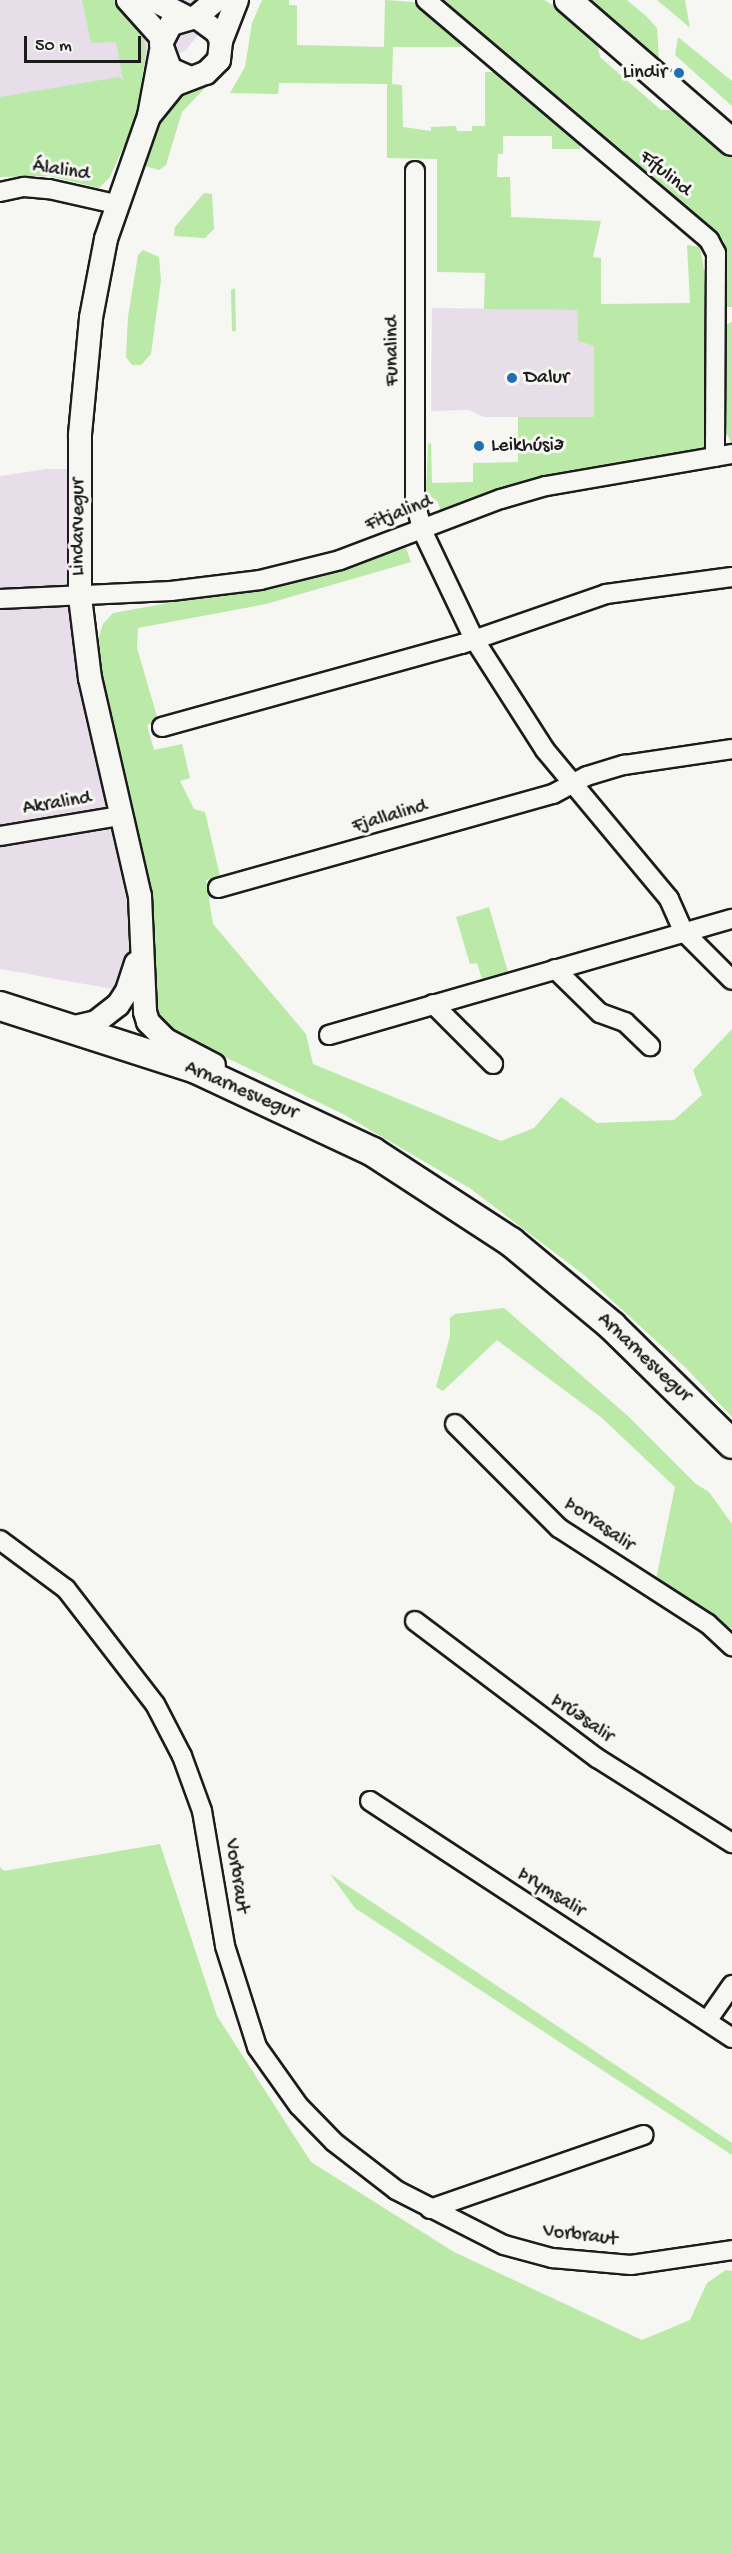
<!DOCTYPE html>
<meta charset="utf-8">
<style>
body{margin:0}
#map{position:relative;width:732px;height:2554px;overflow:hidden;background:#f6f6f2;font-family:"Gochi Hand",sans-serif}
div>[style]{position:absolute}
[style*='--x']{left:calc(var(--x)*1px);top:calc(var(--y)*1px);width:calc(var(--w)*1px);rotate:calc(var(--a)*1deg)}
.built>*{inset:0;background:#e7dee9}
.green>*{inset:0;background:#bae9a8}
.roads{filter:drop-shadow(2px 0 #1c1c1c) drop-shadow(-2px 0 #1c1c1c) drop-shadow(0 2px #1c1c1c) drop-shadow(0 -2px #1c1c1c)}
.minor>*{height:18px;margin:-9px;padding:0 9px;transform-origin:9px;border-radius:9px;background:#f6f6f2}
.tertiary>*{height:22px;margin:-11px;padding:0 11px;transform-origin:11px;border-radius:11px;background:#f6f6f2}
.secondary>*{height:26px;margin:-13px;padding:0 13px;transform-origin:13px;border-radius:13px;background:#f6f6f2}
.primary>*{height:28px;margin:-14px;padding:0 14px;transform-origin:14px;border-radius:14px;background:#f6f6f2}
.dots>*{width:16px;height:16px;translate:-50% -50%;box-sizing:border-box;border:3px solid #f6f6f2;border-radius:50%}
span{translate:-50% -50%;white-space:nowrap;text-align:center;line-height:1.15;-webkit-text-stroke:6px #f6f6f2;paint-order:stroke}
.poi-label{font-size:20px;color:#1c1c1c}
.right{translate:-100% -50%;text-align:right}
.left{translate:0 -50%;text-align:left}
.street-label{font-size:20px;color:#1c1c1c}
.scale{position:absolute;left:24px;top:36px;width:117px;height:27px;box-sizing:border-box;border:3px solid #1c1c1c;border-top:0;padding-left:8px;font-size:18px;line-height:21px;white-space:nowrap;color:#1c1c1c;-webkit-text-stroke:4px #f6f6f2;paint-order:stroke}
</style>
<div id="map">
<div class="built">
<i style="clip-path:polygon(0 0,225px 0,186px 50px,121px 80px,0 103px)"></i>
<i style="clip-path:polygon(432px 308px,577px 310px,578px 341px,594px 346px,594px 417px,484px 417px,469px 410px,431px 411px)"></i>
<i style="clip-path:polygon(47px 469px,89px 469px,87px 564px,95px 662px,152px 996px,0 969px,0 476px)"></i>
</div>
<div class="green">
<i style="clip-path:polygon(82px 0,113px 0,141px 28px,146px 48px,138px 114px,110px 177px,99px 188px,49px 176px,0 177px,0 97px,119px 77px,123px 80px,116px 42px,91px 43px)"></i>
<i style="clip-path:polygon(262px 0,289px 0,289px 5px,297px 5px,297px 45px,384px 47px,385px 0,413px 2px,460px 41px,461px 47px,393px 47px,392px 84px,402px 85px,403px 127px,431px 131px,431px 127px,456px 126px,457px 131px,472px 131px,472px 126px,485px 126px,485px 72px,498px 72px,580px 144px,580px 149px,552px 149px,552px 136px,503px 136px,503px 154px,498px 154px,497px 177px,510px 177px,511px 217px,601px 221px,593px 257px,601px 258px,601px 304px,690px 303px,687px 245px,700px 247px,705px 275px,706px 447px,700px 453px,536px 481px,441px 512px,438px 502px,426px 493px,428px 444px,431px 443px,432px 483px,473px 482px,473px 463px,518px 462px,518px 417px,594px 417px,594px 346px,578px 341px,577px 310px,484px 309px,485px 273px,437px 272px,437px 159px,387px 158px,387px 84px,279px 83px,278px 94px,230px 93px,245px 67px,252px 23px)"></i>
<i style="clip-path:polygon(438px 0,544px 0,574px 18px,597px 42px,600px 57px,661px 110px,681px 110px,732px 154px,732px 307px,724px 307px,724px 241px)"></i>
<i style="clip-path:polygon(590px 0,627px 0,647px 17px,657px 28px,659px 60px)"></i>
<i style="clip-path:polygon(657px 0,685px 0,690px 28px,681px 20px)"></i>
<i style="clip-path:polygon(678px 37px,732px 81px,732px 106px,675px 55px)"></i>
<i style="clip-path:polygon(225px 67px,182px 112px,166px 165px,159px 170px,134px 163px,168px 100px)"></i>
<i style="clip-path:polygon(204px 193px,212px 194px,214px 229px,205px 238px,174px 236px,175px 227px)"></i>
<i style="clip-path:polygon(143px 250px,159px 257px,161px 280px,151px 354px,141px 365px,132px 365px,126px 357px,128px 317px,138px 255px)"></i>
<i style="clip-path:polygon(235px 288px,236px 331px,232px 331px,231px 290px)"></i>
<i style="clip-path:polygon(732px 322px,732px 445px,725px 429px,725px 325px)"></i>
<i style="clip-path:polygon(406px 548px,411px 562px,266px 604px,138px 628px,137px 648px,158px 720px,147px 725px,154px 750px,182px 744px,190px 778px,180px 781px,194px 809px,205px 812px,220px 876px,206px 880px,213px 924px,306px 1034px,313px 1064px,501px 1141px,534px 1128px,561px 1097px,597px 1123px,674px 1120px,702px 1095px,693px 1070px,732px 1029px,732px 1417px,686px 1368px,584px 1275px,471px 1189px,343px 1114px,169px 1030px,157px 1015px,97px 643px,103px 624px,113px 613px,298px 580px)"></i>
<i style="clip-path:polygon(489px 907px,508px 972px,482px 979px,477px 963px,470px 964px,456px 917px)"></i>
<i style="clip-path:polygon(504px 1308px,628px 1416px,696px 1484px,709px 1492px,732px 1524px,732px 1629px,656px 1579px,675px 1487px,602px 1418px,497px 1340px,443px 1391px,436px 1387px,450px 1336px,450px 1318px,455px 1314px)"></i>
<i style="clip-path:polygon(160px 1844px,217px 2016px,311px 2162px,454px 2252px,642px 2340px,690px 2320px,707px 2283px,726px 2270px,732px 2271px,732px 2554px,0 2554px,0 1867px,4px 1871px)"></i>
<i style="clip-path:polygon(330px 1874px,732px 2143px,732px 2155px,355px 1908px)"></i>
</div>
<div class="roads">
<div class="minor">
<i style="--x:426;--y:0;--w:371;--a:40.3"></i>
<i style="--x:709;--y:240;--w:15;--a:62"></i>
<i style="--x:716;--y:253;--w:204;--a:90.3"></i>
<i style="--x:415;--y:171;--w:330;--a:90"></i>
<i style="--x:415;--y:501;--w:30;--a:76"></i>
<i style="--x:422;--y:530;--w:121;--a:64.5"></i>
<i style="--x:474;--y:639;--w:132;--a:57.4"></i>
<i style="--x:545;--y:750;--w:194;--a:50.2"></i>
<i style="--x:669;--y:899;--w:35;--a:66"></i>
<i style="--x:683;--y:931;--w:69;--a:45"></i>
<i style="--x:0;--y:192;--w:25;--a:-12"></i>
<i style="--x:24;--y:187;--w:25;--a:5"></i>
<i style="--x:49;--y:189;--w:68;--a:12.8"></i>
<i style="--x:0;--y:599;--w:171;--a:-2.7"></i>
<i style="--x:171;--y:591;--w:90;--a:-7"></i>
<i style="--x:260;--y:580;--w:82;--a:-14"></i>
<i style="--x:340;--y:560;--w:172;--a:-20.8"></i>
<i style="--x:501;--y:499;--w:47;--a:-16.1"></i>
<i style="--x:546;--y:486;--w:189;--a:-9.8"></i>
<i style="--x:162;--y:727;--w:311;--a:-15.5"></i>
<i style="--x:462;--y:644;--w:152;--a:-19.1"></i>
<i style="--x:606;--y:594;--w:127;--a:-7.7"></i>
<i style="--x:0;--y:836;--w:122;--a:-9.5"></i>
<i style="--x:218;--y:888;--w:348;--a:-15.7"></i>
<i style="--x:553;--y:794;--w:38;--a:-28"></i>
<i style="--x:587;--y:776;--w:39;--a:-17"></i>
<i style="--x:624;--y:765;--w:109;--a:-8.4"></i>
<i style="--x:555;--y:969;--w:63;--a:44.4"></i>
<i style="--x:600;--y:1013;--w:27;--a:20"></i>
<i style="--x:625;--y:1022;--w:35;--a:44"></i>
<i style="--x:433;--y:1004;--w:85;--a:45"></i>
<i style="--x:329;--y:1035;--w:419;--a:-16.1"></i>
<i style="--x:455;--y:1424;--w:147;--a:45"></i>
<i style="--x:559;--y:1528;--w:177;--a:32.8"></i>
<i style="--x:708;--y:1624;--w:33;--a:43"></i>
<i style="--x:0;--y:1540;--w:82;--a:36.6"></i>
<i style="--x:66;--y:1589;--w:145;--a:52.3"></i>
<i style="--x:155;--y:1704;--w:59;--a:62.6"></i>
<i style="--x:182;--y:1756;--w:59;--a:70"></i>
<i style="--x:202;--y:1811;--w:137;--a:80.3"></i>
<i style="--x:225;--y:1946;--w:106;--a:72.4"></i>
<i style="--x:257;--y:2047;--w:72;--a:54.6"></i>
<i style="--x:299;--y:2106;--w:50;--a:45.8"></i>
<i style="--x:334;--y:2142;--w:78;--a:37.7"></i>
<i style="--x:396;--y:2190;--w:121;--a:27"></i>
<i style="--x:504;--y:2245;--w:50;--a:15.2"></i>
<i style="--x:552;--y:2258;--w:79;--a:5.1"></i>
<i style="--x:631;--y:2265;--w:102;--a:-8.4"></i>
<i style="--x:415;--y:1621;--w:228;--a:37"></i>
<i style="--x:597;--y:1758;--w:160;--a:32.2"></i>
<i style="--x:370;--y:1801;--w:433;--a:33.2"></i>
<i style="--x:707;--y:2021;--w:44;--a:-55.2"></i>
<i style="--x:430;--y:2209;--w:226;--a:-19.1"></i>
</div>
<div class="tertiary">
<i style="--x:128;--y:0;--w:51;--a:48.2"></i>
<i style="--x:153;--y:0;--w:38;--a:27"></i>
<i style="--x:196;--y:17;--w:26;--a:-40"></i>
<i style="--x:221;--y:41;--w:44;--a:-68.7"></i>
<i style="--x:161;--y:51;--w:66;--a:100.5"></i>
<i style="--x:149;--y:116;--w:130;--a:109.3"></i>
<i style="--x:106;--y:239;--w:80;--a:100.8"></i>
<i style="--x:91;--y:318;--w:118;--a:95.4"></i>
<i style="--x:80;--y:435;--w:162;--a:90"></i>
<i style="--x:80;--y:597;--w:82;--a:83"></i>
<i style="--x:90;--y:678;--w:224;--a:77.1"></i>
<i style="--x:140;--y:896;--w:116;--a:87.5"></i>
<i style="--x:145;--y:1012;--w:10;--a:73"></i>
<i style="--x:148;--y:1022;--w:25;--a:45"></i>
<i style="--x:166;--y:1040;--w:54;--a:27.5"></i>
<i style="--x:150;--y:115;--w:38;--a:-51"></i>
<i style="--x:174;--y:85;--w:34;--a:-21"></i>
<i style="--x:206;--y:73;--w:18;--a:-45"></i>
<i style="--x:219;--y:60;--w:19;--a:-84"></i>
<i style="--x:221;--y:41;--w:10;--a:-114"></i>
<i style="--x:217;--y:32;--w:26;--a:-144"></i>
<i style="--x:196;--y:17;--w:26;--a:164"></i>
<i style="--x:171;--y:24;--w:22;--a:117"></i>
<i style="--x:161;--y:44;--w:27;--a:70"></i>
<i style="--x:170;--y:69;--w:20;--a:24"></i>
<i style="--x:75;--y:1027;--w:22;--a:-13"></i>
<i style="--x:96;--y:1022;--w:28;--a:-38"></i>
<i style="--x:118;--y:1005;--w:17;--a:-57"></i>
<i style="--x:127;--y:991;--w:29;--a:-72"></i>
</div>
<div class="secondary">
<i style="--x:568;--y:0;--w:217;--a:40.9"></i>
</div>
<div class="primary">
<i style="--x:0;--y:1006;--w:206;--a:17.8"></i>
<i style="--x:196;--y:1069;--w:195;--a:25.1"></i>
<i style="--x:373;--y:1152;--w:165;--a:33.1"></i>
<i style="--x:511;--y:1242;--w:131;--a:39.7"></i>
<i style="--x:612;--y:1326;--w:168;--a:44.5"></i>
</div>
</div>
<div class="dots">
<i style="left:679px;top:73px;background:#1f6fb2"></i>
<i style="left:512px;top:378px;background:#1f6fb2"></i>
<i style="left:479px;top:446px;background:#1f6fb2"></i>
</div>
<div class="poi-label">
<span class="right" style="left:667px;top:73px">Lindir</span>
<span class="left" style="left:524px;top:378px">Dalur</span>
<span class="left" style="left:491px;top:446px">Leikhúsið</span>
</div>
<div class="street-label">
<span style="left:61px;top:171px;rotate:9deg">Álalind</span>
<span style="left:665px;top:174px;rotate:39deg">Fífulind</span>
<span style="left:393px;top:351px;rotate:-90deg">Funalind</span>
<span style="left:399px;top:514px;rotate:-21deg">Fitjalind</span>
<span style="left:79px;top:527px;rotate:-90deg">Lindarvegur</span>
<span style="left:57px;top:804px;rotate:-9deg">Akralind</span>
<span style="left:390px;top:817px;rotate:-16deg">Fjallalind</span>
<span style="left:241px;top:1091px;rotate:23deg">Arnarnesvegur</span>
<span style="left:644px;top:1358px;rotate:43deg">Arnarnesvegur</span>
<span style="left:599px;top:1525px;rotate:35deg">Þorrasalir</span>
<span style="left:582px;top:1719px;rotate:35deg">Þrúðsalir</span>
<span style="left:236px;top:1876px;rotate:81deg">Vorbraut</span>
<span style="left:551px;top:1893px;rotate:33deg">Þrymsalir</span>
<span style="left:580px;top:2236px;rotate:7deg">Vorbraut</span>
</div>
<div class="scale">50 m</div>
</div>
